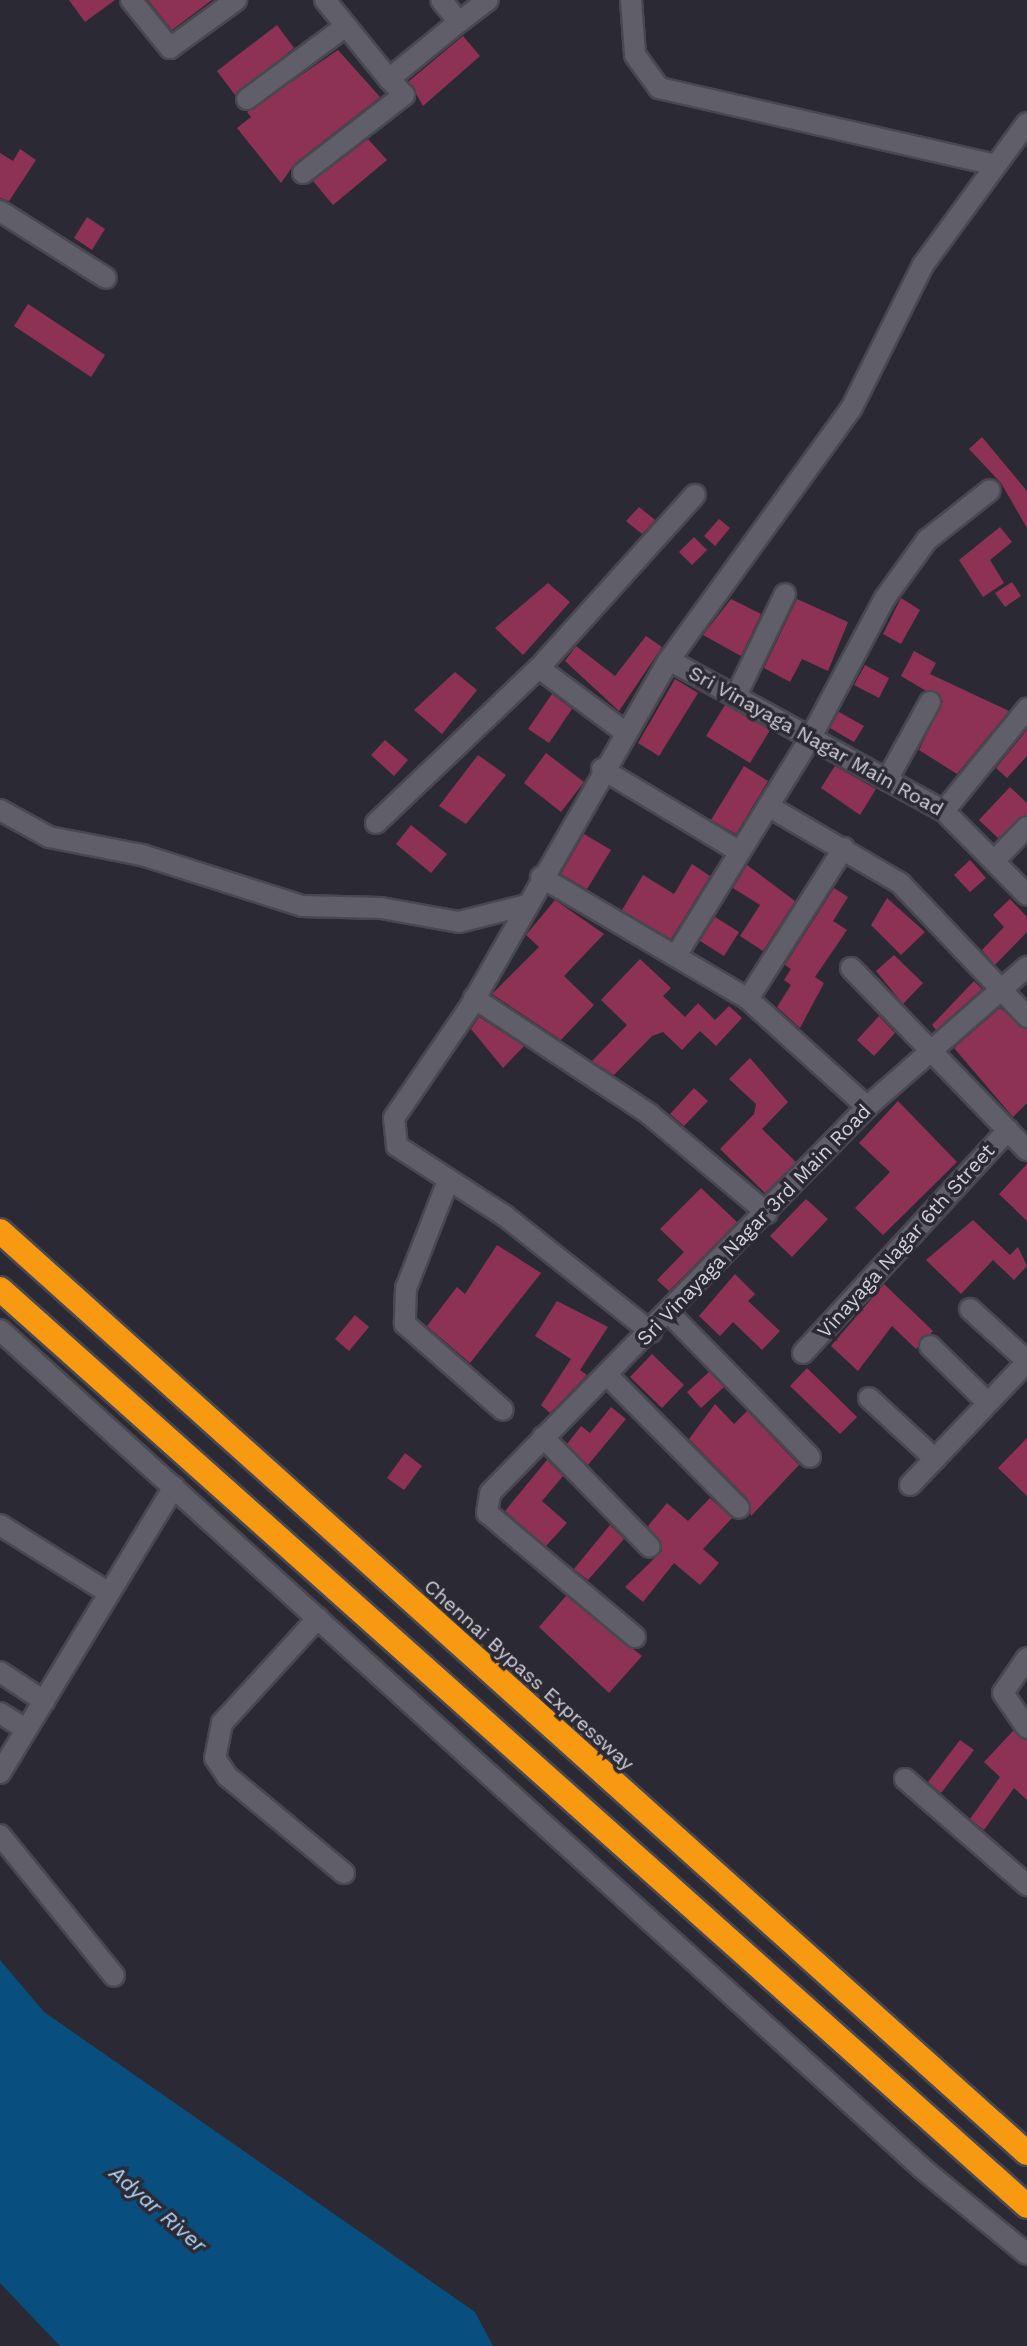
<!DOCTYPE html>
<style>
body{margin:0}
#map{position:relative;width:1027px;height:2346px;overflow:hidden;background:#2b2a34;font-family:"Work Sans",sans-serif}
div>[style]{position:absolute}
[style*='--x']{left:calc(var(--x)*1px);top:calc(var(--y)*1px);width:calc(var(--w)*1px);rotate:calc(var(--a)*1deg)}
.water>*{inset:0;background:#084f7f}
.building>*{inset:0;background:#8e3255}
.roads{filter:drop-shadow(2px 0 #494850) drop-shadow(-2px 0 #494850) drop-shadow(0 2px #494850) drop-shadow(0 -2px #494850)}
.minor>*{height:20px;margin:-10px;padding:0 10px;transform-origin:10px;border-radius:10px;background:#5f5e69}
.highway>*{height:24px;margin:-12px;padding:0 12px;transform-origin:12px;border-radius:12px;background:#f89912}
span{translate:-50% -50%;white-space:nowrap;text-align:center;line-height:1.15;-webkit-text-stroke:7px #2b2a34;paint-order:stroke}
.street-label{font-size:20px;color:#d1d0d7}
.water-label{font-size:22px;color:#afd5f8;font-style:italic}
</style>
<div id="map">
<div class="water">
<i style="clip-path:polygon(0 1960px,44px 2012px,475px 2312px,493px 2346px,60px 2346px,0 2283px)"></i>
</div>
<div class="building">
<i style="clip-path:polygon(69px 0,115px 0,85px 22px)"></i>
<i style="clip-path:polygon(148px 0,212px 0,172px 30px)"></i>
<i style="clip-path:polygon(277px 25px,294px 48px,235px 95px,217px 71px)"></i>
<i style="clip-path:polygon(463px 36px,480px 56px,423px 106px,409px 81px)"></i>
<i style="clip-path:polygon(338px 50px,380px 97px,295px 163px,281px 183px,237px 128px,251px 117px,247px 112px)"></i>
<i style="clip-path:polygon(368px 139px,387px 160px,333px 205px,313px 181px)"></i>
<i style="clip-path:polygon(20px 149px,36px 160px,9px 201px,0 198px,0 153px,13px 161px)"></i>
<i style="clip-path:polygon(87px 217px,105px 229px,92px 250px,74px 238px)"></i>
<i style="clip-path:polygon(28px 304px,105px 355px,91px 377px,14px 326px)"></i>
<i style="clip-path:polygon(982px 437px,1027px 491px,1027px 528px,1001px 483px,969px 449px)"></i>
<i style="clip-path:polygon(639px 507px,655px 520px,642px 534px,626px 521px)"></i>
<i style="clip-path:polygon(719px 519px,730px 528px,715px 546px,704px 536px)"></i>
<i style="clip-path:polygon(1000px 527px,1012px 542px,990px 560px,1004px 583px,983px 597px,959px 560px)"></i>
<i style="clip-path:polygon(694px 537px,707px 550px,692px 565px,679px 552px)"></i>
<i style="clip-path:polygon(1012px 582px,1021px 596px,1005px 607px,995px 593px)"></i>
<i style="clip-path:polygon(548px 583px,570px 602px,523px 655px,495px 628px)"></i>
<i style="clip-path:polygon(901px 598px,920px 610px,901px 644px,883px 634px)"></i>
<i style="clip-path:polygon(731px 599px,761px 614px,741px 656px,703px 635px)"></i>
<i style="clip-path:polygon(797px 599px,848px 622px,828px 671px,802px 659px,790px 682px,764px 668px)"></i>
<i style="clip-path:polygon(646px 636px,662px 647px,619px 711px,565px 661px,576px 646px,615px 676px)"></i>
<i style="clip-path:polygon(914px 651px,936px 663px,930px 674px,1009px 711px,957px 774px,919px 750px,943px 701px,901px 676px)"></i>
<i style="clip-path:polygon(865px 665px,889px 678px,879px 698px,854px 685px)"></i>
<i style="clip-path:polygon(455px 672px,477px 690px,442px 734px,414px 710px)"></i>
<i style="clip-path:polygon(675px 679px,698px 693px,659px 756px,638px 743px)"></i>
<i style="clip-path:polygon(552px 694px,572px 709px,549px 743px,528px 729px)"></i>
<i style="clip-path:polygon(725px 705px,770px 730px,750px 763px,706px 736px)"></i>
<i style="clip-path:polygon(839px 712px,864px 726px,854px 742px,830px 728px)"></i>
<i style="clip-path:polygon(1027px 730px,1027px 756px,1007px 778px,996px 768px)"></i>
<i style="clip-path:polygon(385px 740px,408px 760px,394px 776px,371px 755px)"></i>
<i style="clip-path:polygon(546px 753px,584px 782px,561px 812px,524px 783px)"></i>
<i style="clip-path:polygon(478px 755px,506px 775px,466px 824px,439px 806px)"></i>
<i style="clip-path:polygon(744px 766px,768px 781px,736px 834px,711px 820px)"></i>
<i style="clip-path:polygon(835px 766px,876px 789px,860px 815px,821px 788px)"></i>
<i style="clip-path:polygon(1010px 787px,1027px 803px,1027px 814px,998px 838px,979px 820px)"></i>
<i style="clip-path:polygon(411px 825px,447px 854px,431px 873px,396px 844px)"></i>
<i style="clip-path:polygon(584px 834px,611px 850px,587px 889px,561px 874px)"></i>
<i style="clip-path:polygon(970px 860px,986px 878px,970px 892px,954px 875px)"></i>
<i style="clip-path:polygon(692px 864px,710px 876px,671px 939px,622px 910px,643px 875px,674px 894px)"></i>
<i style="clip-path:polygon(747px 865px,795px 901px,763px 951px,740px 936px,760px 905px,733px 888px)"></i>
<i style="clip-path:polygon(834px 888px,848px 897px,833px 921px,847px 930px,815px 977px,824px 983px,800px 1028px,777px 1007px,791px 985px,784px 980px,791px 969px,785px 965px)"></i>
<i style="clip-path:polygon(887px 898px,925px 932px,901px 955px,871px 925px)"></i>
<i style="clip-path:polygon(1010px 899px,1027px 917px,1027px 932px,995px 965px,982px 950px,1004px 927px,993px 915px)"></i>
<i style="clip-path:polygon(555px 900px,604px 934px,564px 976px,594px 1005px,561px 1040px,492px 994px,539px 947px,526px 935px)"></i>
<i style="clip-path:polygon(715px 917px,739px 932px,724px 956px,700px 941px)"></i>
<i style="clip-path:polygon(894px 955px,923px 983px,903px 1004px,876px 971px)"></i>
<i style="clip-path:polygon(640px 959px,671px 988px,663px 996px,685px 1017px,698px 1003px,715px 1020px,729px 1006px,742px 1018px,716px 1046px,700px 1031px,682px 1050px,663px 1032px,652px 1036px,614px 1075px,592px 1061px,627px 1025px,601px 1000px)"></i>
<i style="clip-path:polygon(974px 981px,982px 989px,936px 1030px,932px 1025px)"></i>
<i style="clip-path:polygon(1000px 1008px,1027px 1030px,1027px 1103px,1013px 1117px,954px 1048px)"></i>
<i style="clip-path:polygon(879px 1016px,895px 1033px,874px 1056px,857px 1040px)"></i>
<i style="clip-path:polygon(479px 1017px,524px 1046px,503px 1068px,471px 1029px)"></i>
<i style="clip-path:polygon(750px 1058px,788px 1102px,762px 1129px,796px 1162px,765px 1193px,720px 1149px,754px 1114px,756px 1104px,729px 1079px)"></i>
<i style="clip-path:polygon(694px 1088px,708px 1101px,684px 1126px,670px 1114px)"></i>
<i style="clip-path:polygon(898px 1101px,957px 1162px,883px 1235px,855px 1208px,890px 1172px,859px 1143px)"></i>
<i style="clip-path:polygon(1027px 1164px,1027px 1221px,999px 1194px)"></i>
<i style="clip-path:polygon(701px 1188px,737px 1222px,669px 1291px,657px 1280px,684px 1252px,660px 1229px)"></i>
<i style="clip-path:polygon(806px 1199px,828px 1219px,792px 1257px,770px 1236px)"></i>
<i style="clip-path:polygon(973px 1220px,1010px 1255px,1018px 1247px,1027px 1266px,1014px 1280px,993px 1260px,961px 1294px,926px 1260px)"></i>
<i style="clip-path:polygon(497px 1245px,541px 1273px,470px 1363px,427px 1326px,457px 1287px,465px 1294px)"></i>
<i style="clip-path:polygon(735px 1274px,755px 1294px,748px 1301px,780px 1331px,762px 1350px,733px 1322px,720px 1336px,699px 1316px)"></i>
<i style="clip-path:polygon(884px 1284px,933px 1331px,916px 1349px,892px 1326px,858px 1371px,831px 1346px)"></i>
<i style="clip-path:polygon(557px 1301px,608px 1327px,580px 1370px,587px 1375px,550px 1413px,541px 1405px,571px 1359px,535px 1336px)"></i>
<i style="clip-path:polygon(355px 1315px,369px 1327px,349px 1351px,335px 1339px)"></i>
<i style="clip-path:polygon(652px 1354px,684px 1385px,662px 1408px,630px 1377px)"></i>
<i style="clip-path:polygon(807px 1368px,857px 1417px,840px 1434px,790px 1386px)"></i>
<i style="clip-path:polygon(709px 1372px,724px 1387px,701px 1408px,687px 1392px)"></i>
<i style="clip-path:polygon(715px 1404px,734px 1424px,747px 1411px,799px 1465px,751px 1516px,748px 1499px,689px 1439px)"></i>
<i style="clip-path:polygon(611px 1407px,626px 1419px,588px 1465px,567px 1444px,581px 1426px,590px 1433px)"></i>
<i style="clip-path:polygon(1027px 1438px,1027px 1496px,998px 1468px)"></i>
<i style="clip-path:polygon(405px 1453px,422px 1466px,404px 1490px,387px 1478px)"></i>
<i style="clip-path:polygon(547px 1460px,563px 1476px,542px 1501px,567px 1523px,546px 1546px,505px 1511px)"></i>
<i style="clip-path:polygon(710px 1498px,732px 1518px,703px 1549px,719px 1563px,700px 1585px,674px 1563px,643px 1602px,625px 1587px,662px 1551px,648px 1526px,667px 1503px,688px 1521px)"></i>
<i style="clip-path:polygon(610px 1525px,624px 1539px,588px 1580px,574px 1569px)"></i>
<i style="clip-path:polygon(566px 1596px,642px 1656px,609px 1693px,539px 1627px)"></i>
<i style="clip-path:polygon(1013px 1731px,1027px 1741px,1027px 1800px,1014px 1788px,984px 1830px,970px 1819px,1000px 1777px,984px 1762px)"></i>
<i style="clip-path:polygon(960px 1740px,974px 1750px,941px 1793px,928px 1782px)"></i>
</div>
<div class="roads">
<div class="minor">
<i style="--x:131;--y:0;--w:62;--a:50.9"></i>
<i style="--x:170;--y:48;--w:82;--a:-36"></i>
<i style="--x:325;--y:0;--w:102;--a:51"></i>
<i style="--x:389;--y:79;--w:90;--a:-39.2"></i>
<i style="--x:459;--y:22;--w:28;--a:-129"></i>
<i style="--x:631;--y:0;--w:55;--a:85.8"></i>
<i style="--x:635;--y:55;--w:41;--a:54"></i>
<i style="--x:659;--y:88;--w:341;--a:12.9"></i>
<i style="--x:459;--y:22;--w:36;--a:-37"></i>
<i style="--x:247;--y:99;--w:123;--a:-36.4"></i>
<i style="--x:303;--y:173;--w:128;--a:-37.7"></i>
<i style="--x:404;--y:95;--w:22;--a:-133"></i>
<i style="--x:0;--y:211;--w:125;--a:32.3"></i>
<i style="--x:669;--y:660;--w:314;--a:28.8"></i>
<i style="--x:944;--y:811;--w:118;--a:45.3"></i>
<i style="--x:539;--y:668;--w:107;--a:36.7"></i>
<i style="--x:736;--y:696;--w:113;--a:-64.3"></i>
<i style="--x:602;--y:769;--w:161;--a:31"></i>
<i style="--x:887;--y:780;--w:89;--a:-61.1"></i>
<i style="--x:768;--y:806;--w:153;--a:30.3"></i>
<i style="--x:900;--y:883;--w:185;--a:46.5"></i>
<i style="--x:0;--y:810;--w:56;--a:28.9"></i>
<i style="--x:49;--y:837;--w:95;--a:11"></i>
<i style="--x:142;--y:855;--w:168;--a:17.7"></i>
<i style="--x:302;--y:906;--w:79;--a:1.5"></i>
<i style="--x:381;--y:908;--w:79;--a:10.2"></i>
<i style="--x:459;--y:922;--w:69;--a:-14.2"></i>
<i style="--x:944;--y:811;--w:132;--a:-50.9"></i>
<i style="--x:376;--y:823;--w:225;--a:-43.6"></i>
<i style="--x:539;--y:668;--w:233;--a:-48"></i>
<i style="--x:994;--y:861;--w:47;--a:-45.9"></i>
<i style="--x:541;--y:877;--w:240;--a:30.5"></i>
<i style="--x:748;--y:999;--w:161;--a:42.2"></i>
<i style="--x:677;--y:954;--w:255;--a:-58.3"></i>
<i style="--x:811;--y:737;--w:157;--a:-62"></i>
<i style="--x:885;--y:598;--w:72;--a:-54.1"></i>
<i style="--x:927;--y:540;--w:80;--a:-38.4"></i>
<i style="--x:851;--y:968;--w:253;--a:46"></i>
<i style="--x:474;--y:998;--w:210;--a:33.5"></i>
<i style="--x:649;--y:1114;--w:154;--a:40"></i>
<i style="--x:748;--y:999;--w:179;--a:-57.6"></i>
<i style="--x:448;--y:1181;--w:115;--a:111.4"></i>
<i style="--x:406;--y:1288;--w:36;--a:92"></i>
<i style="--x:405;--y:1324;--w:130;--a:41.3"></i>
<i style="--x:970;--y:1309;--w:77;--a:42.4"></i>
<i style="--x:670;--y:1314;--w:200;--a:45.6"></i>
<i style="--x:0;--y:1330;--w:1247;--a:42.27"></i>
<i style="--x:923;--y:2169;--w:134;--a:39.3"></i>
<i style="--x:651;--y:1332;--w:186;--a:-141.5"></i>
<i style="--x:505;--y:1216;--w:129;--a:-147.1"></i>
<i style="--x:397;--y:1146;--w:28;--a:-96"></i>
<i style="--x:394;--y:1118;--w:135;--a:-55.6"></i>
<i style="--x:470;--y:1007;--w:400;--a:-60.2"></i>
<i style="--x:669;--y:660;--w:310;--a:-54.1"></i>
<i style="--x:851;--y:409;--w:161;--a:-63.4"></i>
<i style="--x:923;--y:265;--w:176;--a:-53.8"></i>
<i style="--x:930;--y:1346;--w:81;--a:44.5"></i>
<i style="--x:803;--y:1353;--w:303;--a:-47.4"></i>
<i style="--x:607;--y:1375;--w:187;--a:45.2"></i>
<i style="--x:869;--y:1398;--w:90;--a:42.7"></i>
<i style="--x:543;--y:1437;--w:153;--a:45.8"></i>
<i style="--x:910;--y:1485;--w:170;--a:-46.4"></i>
<i style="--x:0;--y:1525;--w:128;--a:32"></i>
<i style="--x:318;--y:1618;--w:142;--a:132.4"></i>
<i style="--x:222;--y:1723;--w:36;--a:101"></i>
<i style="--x:215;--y:1758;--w:22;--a:56"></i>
<i style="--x:227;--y:1776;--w:152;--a:39.7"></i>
<i style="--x:635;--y:1637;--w:193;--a:-140"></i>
<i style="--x:487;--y:1513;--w:20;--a:-81"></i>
<i style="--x:490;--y:1493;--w:540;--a:-45.68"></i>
<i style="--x:867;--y:1107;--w:213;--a:-41.2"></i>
<i style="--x:1027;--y:1658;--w:42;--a:124.4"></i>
<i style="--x:1003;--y:1693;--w:42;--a:55.6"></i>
<i style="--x:0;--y:1672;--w:53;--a:33.4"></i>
<i style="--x:0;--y:1713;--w:31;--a:32"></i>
<i style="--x:0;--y:1773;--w:335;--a:-58.7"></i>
<i style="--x:905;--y:1779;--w:162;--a:41"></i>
<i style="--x:0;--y:1835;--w:181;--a:51"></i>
</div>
<div class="highway">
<i style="--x:0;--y:1231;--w:1380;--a:41.92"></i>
<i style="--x:0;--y:1289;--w:1377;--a:41.76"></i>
</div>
</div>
<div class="street-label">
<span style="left:816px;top:741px;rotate:29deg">Sri Vinayaga Nagar Main Road</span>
<span style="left:754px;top:1225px;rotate:-46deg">Sri Vinayaga Nagar 3rd Main Road</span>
<span style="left:906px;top:1241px;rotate:-48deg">Vinayaga Nagar 6th Street</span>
<span style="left:529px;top:1675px;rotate:42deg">Chennai Bypass Expressway</span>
</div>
<div class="water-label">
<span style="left:158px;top:2209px;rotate:41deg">Adyar River</span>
</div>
</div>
